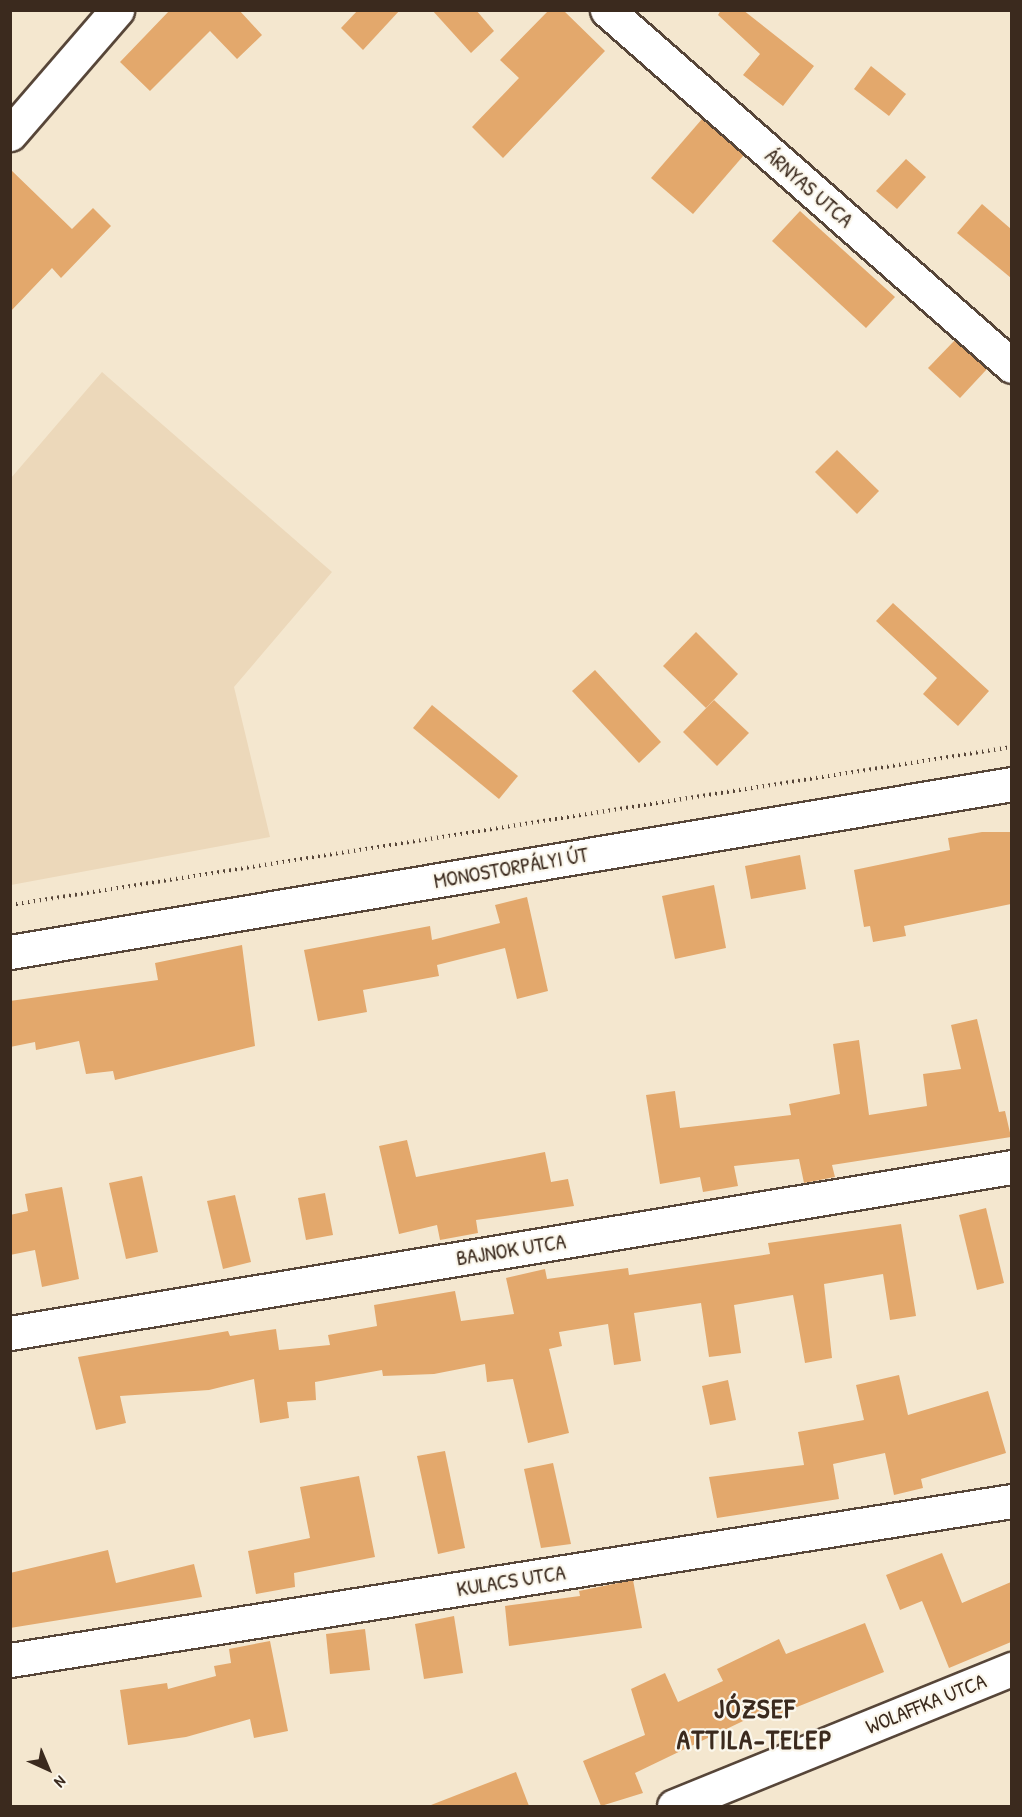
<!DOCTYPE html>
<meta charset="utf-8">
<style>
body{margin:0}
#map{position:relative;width:1022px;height:1817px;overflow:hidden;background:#f4e7cf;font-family:"Patrick Hand",sans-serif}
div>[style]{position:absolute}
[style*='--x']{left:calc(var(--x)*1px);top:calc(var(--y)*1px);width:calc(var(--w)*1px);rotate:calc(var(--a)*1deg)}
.built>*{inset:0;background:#ecd8ba}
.building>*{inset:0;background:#e3a86c}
.path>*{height:4px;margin-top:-2px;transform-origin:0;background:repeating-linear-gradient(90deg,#574639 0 1.5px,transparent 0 6px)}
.roads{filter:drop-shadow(2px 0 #574639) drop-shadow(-2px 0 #574639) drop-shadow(0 2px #574639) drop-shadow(0 -2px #574639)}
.street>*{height:33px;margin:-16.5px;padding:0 16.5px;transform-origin:16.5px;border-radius:16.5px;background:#fff}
.secondary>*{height:33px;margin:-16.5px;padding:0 16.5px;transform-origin:16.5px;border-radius:16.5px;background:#fff}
span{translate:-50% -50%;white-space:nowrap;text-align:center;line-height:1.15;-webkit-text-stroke:4.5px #fbf7ec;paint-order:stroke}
.street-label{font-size:21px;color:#3b2a1e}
.district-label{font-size:27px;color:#3b2a1e;font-weight:700;letter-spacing:1.5px}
.frame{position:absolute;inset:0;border:12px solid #3b2a1e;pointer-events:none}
.north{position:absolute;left:18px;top:1739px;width:60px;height:60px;-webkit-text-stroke:4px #fbf7ec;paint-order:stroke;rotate:136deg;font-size:16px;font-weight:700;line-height:24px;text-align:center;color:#3b2a1e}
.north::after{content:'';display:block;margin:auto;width:21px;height:27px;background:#3b2a1e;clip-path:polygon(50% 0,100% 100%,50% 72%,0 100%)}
</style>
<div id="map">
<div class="built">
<i style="clip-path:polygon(102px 372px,332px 572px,234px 687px,270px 837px,11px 885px,11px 478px)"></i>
</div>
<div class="building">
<i style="clip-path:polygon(170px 10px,239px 10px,262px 35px,237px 59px,210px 31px,150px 91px,120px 62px)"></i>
<i style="clip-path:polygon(358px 10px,400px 10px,363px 50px,341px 28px)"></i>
<i style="clip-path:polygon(432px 10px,476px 10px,494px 31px,471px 53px)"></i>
<i style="clip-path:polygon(549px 10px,563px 10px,605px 51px,503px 158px,472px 127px,519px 78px,500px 60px)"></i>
<i style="clip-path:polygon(721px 10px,743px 10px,814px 66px,783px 106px,743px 75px,760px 54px,718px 15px)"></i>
<i style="clip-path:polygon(871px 66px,906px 94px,889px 116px,854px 89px)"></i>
<i style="clip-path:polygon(702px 119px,744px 155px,693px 214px,651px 178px)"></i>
<i style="clip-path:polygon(906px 159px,926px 177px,897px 209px,876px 191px)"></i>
<i style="clip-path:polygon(10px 169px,72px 229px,93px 208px,111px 226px,61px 278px,52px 268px,10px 312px)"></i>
<i style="clip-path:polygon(982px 204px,1011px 229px,1011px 278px,957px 233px)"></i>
<i style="clip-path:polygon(800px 211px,895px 297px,866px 328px,772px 241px)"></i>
<i style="clip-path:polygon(955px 340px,987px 369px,960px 398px,928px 368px)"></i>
<i style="clip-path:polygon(837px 450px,879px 491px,857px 514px,815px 472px)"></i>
<i style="clip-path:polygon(893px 603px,989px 691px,958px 726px,923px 694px,937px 678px,876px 621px)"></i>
<i style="clip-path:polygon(696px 632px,738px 674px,706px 708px,663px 666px)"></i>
<i style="clip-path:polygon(595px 670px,661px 742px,639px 763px,572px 691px)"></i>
<i style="clip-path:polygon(714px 700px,749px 733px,717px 766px,683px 732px)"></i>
<i style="clip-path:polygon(432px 705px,518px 776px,499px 799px,413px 728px)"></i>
<i style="clip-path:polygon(982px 832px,1011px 832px,1011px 904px,904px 926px,906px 936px,873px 942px,870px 926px,864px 927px,854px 870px,950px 850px,948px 838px)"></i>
<i style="clip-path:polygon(800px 855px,806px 889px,751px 899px,745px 866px)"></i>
<i style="clip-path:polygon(714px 885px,726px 948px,675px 959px,662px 896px)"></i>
<i style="clip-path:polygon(527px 897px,548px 991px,517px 999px,505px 948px,437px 965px,439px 976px,363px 990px,367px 1012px,318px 1021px,304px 950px,430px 926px,432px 940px,500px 923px,495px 905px)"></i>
<i style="clip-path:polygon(242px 945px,255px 1046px,115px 1080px,113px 1071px,86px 1074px,79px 1041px,36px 1050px,35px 1042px,10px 1047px,10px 1001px,158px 980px,155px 963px)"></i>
<i style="clip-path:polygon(977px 1019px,999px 1112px,1005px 1111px,1011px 1137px,832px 1165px,835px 1177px,804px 1183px,799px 1159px,734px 1166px,738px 1186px,703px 1192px,700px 1177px,660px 1184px,646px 1095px,675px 1091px,680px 1128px,791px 1115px,789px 1104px,840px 1094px,833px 1044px,859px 1040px,869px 1115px,927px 1106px,923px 1074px,961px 1069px,951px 1025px)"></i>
<i style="clip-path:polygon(407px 1140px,416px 1177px,545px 1152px,551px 1182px,568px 1179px,574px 1206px,476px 1220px,478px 1233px,440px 1240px,437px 1225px,399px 1234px,379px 1146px)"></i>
<i style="clip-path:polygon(142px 1176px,158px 1252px,126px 1259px,109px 1183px)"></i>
<i style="clip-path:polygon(62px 1187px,79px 1279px,42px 1287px,35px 1250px,10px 1255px,10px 1215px,28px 1211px,25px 1194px)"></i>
<i style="clip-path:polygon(325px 1193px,333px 1235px,306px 1240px,298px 1198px)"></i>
<i style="clip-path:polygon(235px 1195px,251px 1262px,223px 1269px,207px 1201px)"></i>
<i style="clip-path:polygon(986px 1208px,1004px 1283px,977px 1290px,959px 1215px)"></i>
<i style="clip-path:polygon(901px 1224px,916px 1316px,890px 1320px,883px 1274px,824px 1284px,832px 1358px,805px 1363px,793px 1295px,734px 1305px,741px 1353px,709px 1357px,701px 1303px,634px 1313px,641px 1361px,614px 1365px,608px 1324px,559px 1332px,562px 1346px,549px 1349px,569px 1433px,528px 1443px,513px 1379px,487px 1382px,485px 1364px,434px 1374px,383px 1376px,382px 1370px,315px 1382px,316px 1400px,287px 1402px,289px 1418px,260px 1423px,254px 1379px,209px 1390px,120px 1396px,126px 1423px,96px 1430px,78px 1357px,228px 1331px,230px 1336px,276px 1329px,279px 1350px,330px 1345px,328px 1335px,377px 1326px,374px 1305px,455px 1291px,461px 1321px,514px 1314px,506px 1278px,545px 1269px,547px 1279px,628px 1268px,629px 1275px,770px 1254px,768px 1243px)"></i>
<i style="clip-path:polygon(899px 1375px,908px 1415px,988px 1391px,1006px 1453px,921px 1479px,923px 1488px,894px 1495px,885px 1453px,833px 1464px,839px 1499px,717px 1518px,709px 1477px,804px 1465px,798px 1432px,864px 1420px,856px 1385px)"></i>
<i style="clip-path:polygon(728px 1380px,736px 1420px,710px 1425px,702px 1386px)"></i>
<i style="clip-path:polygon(445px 1451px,465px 1548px,438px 1554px,417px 1456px)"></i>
<i style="clip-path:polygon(553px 1463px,571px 1544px,541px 1548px,524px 1469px)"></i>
<i style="clip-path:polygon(359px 1476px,375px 1557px,294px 1573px,295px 1587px,256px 1594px,248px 1551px,310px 1538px,300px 1487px)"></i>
<i style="clip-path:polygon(108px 1550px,116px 1583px,194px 1564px,202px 1597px,10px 1628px,10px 1573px)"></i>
<i style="clip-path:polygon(942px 1553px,962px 1603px,1011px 1582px,1011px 1642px,949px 1668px,922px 1601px,900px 1610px,886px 1575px)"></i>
<i style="clip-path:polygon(633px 1580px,642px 1628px,509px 1646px,505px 1606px,580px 1596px,579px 1591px)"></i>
<i style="clip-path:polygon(454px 1616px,463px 1673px,424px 1679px,415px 1624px)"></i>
<i style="clip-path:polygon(865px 1623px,884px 1672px,772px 1717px,768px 1709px,716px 1734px,635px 1773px,643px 1793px,601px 1806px,583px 1761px,645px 1735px,631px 1689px,665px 1673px,678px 1702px,723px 1681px,717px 1669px,779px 1639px,786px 1654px)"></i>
<i style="clip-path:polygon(365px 1629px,370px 1670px,330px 1674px,326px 1634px)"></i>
<i style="clip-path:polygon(270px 1641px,288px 1731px,254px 1738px,250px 1719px,186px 1737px,128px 1745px,120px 1690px,167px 1683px,168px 1689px,216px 1676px,214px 1666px,231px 1663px,229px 1649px)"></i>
<i style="clip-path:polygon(516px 1772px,529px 1806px,431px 1806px,431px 1805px)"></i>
</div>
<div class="path">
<i style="--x:10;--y:905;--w:1014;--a:-8.96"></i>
</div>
<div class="roads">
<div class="street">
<i style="--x:607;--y:10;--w:539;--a:41.32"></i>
<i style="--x:10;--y:134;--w:164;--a:-49.2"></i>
<i style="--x:10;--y:1333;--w:1016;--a:-9.41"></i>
<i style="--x:10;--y:1660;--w:1015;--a:-9.02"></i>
<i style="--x:674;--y:1806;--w:365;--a:-22.1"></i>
</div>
<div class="secondary">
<i style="--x:10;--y:952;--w:1016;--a:-9.52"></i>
</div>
</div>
<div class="street-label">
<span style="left:809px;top:188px;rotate:41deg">ÁRNYAS UTCA</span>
<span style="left:511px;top:868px;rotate:-10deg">MONOSTORPÁLYI ÚT</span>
<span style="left:511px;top:1250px;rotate:-9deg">BAJNOK UTCA</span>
<span style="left:511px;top:1581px;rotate:-9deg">KULACS UTCA</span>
<span style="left:926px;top:1704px;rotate:-22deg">WOLAFFKA UTCA</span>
</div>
<div class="district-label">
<span style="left:755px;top:1724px">JÓZSEF<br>ATTILA-TELEP</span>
</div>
<div class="frame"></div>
<div class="north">N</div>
</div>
